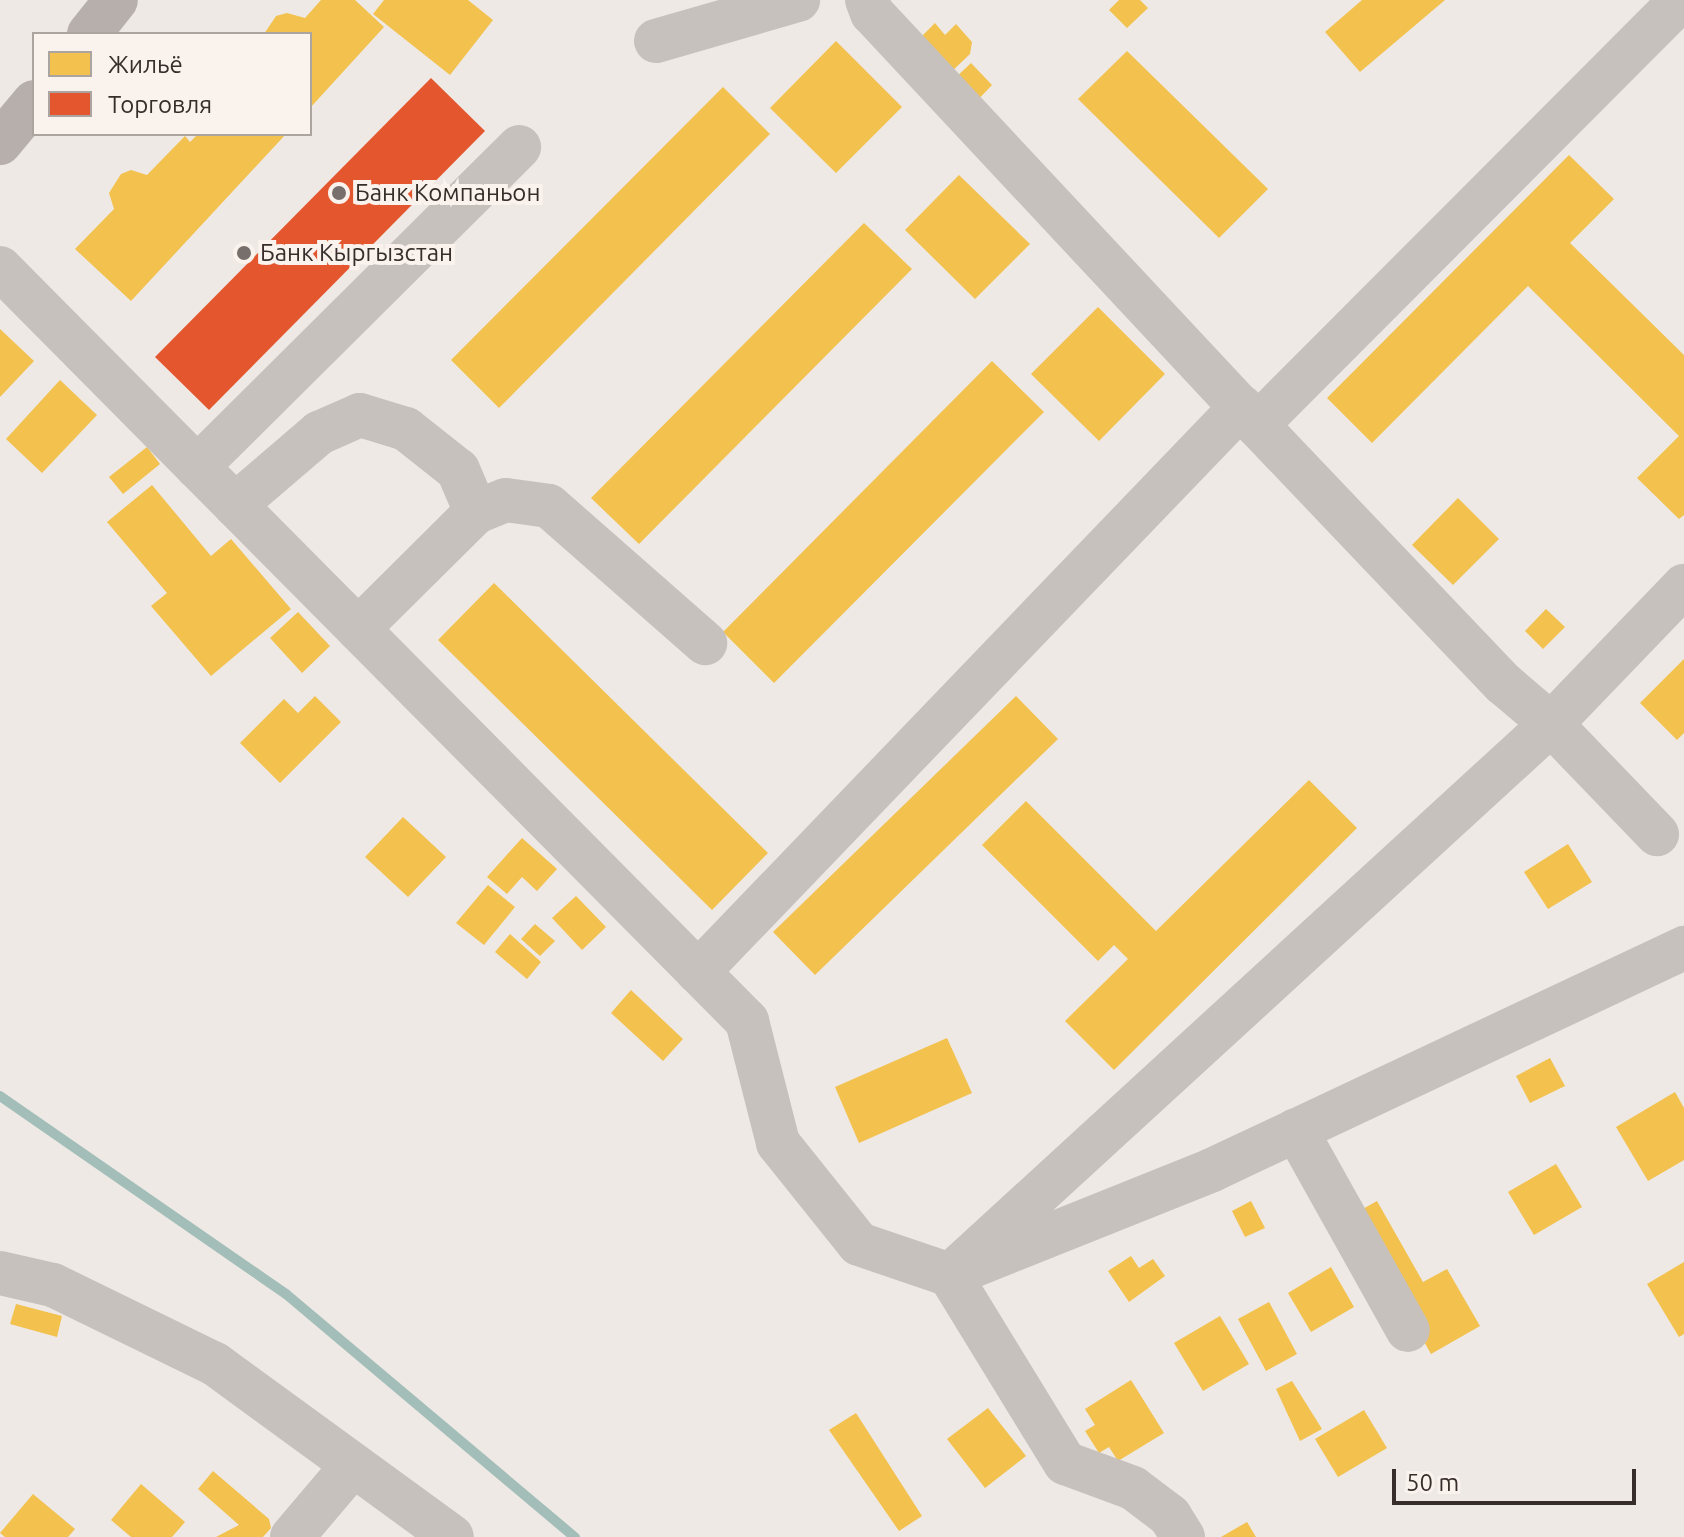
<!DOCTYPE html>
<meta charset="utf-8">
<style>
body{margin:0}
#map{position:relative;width:1684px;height:1537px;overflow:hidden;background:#eee9e4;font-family:Ubuntu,sans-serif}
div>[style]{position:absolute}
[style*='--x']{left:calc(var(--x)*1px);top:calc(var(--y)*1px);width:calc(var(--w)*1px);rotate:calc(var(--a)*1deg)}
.homes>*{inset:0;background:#f2c14e}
.shops>*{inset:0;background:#e4572e}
.stream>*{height:10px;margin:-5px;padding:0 5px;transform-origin:5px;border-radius:5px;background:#a3beb9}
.minor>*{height:44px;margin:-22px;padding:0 22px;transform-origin:22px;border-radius:22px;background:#c7c1bd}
.major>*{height:44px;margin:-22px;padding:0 22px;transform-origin:22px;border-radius:22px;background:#b6afac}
.dots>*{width:22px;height:22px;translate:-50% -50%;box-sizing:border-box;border:4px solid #f9f2ed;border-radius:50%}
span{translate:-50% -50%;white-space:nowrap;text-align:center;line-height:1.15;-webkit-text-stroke:8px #f9f2ed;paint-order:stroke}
.poi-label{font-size:24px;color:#372e2c}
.left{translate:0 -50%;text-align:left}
.legend{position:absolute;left:32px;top:32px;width:280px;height:104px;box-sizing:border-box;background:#f9f2ed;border:2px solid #aba4a0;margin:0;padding:10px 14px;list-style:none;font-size:24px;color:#372e2c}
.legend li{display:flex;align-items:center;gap:16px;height:40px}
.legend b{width:40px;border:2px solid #aba4a0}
.scale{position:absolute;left:1392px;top:1469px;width:244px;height:36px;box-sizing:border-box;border:4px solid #372e2c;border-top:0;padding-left:10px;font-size:24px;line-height:28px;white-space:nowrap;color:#372e2c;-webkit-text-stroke:6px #f9f2ed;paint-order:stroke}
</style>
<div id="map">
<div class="homes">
<i style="clip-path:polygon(321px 0,355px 0,384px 27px,310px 108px,310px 34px,264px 34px,276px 16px,287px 13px,305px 18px)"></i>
<i style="clip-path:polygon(384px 0,468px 0,493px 20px,450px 75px,373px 14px)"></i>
<i style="clip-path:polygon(1119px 0,1140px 0,1148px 8px,1127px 28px,1109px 10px)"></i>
<i style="clip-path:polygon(1362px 0,1445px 0,1360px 72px,1325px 32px)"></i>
<i style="clip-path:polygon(935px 23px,945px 35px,956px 24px,972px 42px,970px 54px,949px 74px,917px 41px)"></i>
<i style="clip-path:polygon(836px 41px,902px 107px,836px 173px,770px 108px)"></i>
<i style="clip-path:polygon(1127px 51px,1268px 189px,1219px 238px,1078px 99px)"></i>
<i style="clip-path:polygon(971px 63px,992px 85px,973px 105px,951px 82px)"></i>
<i style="clip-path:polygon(723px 87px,770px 134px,499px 408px,451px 360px)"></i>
<i style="clip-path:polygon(198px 134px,286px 134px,131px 301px,75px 249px,114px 209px,109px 193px,121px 174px,131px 170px,147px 175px,185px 136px,190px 142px)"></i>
<i style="clip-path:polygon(1569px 155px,1614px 199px,1570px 243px,1684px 355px,1684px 515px,1679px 519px,1637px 478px,1679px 436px,1528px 286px,1372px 443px,1327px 398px)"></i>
<i style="clip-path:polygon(959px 175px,1030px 244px,975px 299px,905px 230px)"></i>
<i style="clip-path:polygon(864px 223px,912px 269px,639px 544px,591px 498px)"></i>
<i style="clip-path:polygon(1098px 307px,1165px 374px,1099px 441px,1031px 374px)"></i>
<i style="clip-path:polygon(0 329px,34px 361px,0 397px)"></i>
<i style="clip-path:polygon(992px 361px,1044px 412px,774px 683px,723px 632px)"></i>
<i style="clip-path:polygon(60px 380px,97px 415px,42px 473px,6px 439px)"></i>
<i style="clip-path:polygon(147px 447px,160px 464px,123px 494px,109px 477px)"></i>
<i style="clip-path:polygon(152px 485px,211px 556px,231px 539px,291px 609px,211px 676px,151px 606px,167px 593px,107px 522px)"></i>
<i style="clip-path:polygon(1458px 498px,1499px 539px,1453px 585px,1412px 545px)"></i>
<i style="clip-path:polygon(494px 583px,768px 853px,712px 910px,438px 640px)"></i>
<i style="clip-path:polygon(1546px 609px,1565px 627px,1543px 649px,1525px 631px)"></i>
<i style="clip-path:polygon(298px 612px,330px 646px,302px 673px,270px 638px)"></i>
<i style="clip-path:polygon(1684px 659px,1684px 733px,1677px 740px,1640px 703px)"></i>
<i style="clip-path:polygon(315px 696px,341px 722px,280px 783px,240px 743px,284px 699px,298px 713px)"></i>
<i style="clip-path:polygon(1016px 696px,1058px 739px,815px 975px,773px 932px)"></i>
<i style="clip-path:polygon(1309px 780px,1357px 828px,1114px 1070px,1065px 1021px,1128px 959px,1114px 945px,1098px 961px,982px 845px,1026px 801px,1156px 931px)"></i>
<i style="clip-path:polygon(403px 817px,446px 857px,408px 897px,365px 857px)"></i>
<i style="clip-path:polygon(522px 838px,557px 869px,537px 891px,522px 877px,507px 894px,487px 877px)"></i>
<i style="clip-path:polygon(1568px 844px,1592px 882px,1548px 909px,1524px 872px)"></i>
<i style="clip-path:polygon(488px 885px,515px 907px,484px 945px,456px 923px)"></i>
<i style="clip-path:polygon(576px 896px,606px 927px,582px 950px,552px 918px)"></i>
<i style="clip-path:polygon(535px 924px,555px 941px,540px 956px,521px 939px)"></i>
<i style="clip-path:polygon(510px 934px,541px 962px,527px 979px,495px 952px)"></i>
<i style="clip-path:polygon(631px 990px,683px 1039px,663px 1061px,611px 1013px)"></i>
<i style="clip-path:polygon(947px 1038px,972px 1093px,859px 1143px,835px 1087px)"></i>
<i style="clip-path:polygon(1550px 1058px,1565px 1086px,1530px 1103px,1516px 1076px)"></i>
<i style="clip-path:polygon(1675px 1092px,1684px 1108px,1684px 1160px,1648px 1181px,1616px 1127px)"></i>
<i style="clip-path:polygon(1556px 1164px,1582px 1207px,1534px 1235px,1508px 1192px)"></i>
<i style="clip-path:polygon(1251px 1201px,1265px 1228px,1245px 1237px,1232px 1211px)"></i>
<i style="clip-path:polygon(1377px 1201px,1423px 1282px,1447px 1269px,1480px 1326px,1431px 1354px,1352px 1215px)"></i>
<i style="clip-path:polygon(1131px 1256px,1139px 1268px,1153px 1259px,1165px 1276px,1129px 1302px,1108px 1271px)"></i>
<i style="clip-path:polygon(1684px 1262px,1684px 1334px,1679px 1337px,1647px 1284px)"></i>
<i style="clip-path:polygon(1331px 1267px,1354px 1307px,1311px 1332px,1288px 1293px)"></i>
<i style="clip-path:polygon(1269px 1302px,1297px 1354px,1266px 1371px,1238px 1319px)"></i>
<i style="clip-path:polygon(16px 1304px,62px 1316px,57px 1337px,10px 1324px)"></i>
<i style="clip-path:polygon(1220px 1316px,1249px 1364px,1203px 1391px,1174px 1343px)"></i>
<i style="clip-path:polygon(1131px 1380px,1164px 1433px,1118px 1461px,1109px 1447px,1099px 1453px,1085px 1431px,1095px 1425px,1085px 1409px)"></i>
<i style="clip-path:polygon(1292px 1381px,1322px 1429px,1300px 1441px,1276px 1389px)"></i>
<i style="clip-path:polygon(988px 1408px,1026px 1456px,985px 1488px,947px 1439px)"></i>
<i style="clip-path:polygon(1364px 1410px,1387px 1448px,1338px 1477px,1315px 1439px)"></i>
<i style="clip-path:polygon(856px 1413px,922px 1516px,899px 1531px,829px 1430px)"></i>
<i style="clip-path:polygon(213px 1471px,269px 1519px,271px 1528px,263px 1537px,216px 1537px,239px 1525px,198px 1489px)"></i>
<i style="clip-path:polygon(141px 1484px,185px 1522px,172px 1537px,131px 1537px,111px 1520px)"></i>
<i style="clip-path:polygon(33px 1494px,75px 1529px,68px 1537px,5px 1537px,0 1533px)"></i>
<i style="clip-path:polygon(1247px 1522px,1256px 1537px,1221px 1537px)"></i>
</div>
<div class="shops">
<i style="clip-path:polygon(431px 78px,485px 131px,209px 410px,155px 357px)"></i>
</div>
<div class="stream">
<i style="--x:0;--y:1096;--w:348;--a:34.7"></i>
<i style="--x:286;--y:1294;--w:378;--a:40.1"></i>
</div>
<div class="minor">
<i style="--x:867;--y:0;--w:14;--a:69"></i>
<i style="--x:872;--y:13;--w:564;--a:46.94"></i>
<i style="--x:1257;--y:425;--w:358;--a:46.4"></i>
<i style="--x:1504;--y:684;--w:62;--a:40.4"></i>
<i style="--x:1551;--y:724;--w:153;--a:46.1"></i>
<i style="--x:656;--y:41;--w:148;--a:-16.1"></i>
<i style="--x:0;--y:268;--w:1061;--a:45.23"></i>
<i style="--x:747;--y:1021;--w:126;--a:75.7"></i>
<i style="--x:778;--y:1143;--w:129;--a:51.3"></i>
<i style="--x:859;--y:1244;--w:96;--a:18.8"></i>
<i style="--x:950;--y:1275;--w:282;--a:-21.8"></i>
<i style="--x:1212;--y:1170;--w:522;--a:-25.19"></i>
<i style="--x:1257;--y:425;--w:600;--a:-45.07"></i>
<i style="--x:197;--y:467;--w:454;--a:-44.8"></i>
<i style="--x:235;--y:505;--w:111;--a:-40.6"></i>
<i style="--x:319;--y:433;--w:45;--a:-23.7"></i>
<i style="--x:360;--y:415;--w:48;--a:16.9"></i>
<i style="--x:406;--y:429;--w:66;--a:38.3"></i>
<i style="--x:458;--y:470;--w:46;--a:66.8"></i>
<i style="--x:358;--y:629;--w:166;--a:-44.8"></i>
<i style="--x:476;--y:512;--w:32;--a:-22"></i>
<i style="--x:506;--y:500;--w:43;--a:7.9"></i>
<i style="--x:549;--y:506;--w:208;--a:41.3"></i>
<i style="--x:698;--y:972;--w:784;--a:-46.14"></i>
<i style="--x:1296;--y:1130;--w:229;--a:60.8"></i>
<i style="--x:0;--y:1273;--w:54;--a:12.8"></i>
<i style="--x:53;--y:1285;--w:180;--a:26"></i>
<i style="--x:215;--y:1364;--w:293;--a:36.1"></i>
<i style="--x:292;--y:1537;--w:94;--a:-49.7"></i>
<i style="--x:1183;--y:1537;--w:25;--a:-122"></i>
<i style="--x:1170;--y:1516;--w:46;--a:-142.9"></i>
<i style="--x:1133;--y:1488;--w:72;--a:-159.8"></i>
<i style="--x:1065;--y:1463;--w:220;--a:-121.5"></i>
<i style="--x:950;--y:1275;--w:815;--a:-42.51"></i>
<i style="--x:1551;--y:724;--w:192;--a:-46.1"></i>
</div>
<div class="major">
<i style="--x:89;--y:34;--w:43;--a:-51.5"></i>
<i style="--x:0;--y:143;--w:53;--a:-50.3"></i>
</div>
<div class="dots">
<i style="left:339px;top:193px;background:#776f6c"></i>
<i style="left:244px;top:253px;background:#776f6c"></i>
</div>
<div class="poi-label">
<span class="left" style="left:355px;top:193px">Банк Компаньон</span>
<span class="left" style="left:260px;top:253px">Банк Кыргызстан</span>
</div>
<ul class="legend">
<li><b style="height:22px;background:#f2c14e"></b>Жильё</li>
<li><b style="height:22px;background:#e4572e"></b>Торговля</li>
</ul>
<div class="scale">50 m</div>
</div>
